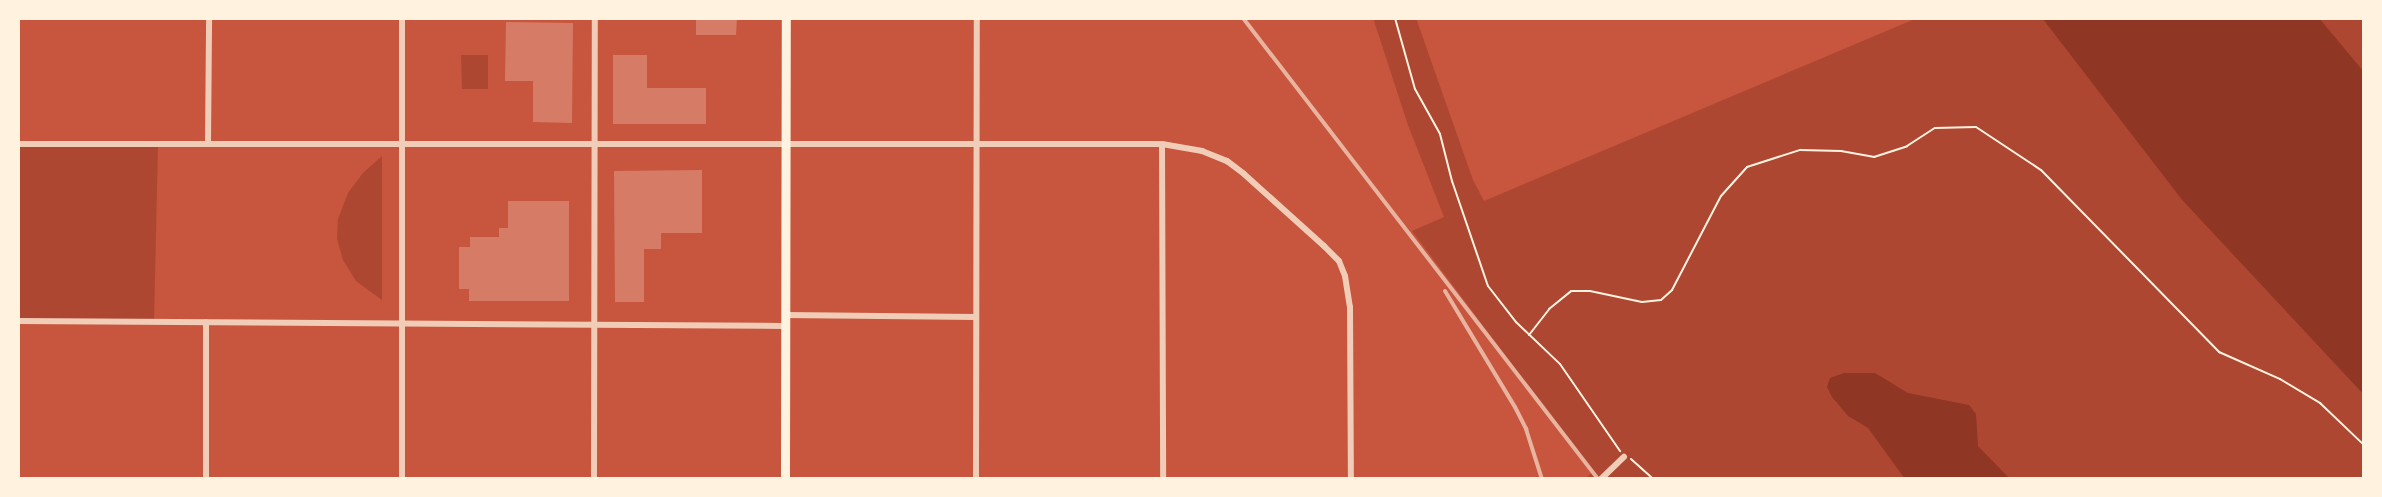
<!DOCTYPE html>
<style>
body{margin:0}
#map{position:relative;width:2382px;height:497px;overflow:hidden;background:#c8553d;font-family:Rubik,sans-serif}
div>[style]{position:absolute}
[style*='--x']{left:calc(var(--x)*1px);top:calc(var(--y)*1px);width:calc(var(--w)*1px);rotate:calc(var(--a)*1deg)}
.green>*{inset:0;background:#ae4732}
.water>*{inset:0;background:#8f3625}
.building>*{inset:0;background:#d67c66}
.path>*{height:2px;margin:-1px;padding:0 1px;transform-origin:1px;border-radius:1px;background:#fff3e0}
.minor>*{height:6px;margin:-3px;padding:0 3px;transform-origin:3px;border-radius:3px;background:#f1ccb7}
.secondary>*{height:9px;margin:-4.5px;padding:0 4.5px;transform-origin:4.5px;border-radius:4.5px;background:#fff3e0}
.rail>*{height:4px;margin:-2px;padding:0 2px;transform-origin:2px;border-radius:2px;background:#e9b49f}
span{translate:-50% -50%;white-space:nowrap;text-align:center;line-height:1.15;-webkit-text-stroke:4.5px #fff3e0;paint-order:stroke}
.frame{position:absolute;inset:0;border:20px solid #fff3e0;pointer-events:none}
</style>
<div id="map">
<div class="green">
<i style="clip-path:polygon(1373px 18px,1416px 18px,1473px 180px,1484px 201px,1917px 18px,2042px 18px,2182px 200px,2364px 395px,2364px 479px,1585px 479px,1593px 472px,1412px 231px,1444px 217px,1408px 125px)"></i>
<i style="clip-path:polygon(2310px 18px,2364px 18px,2364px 99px)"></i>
<i style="clip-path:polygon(461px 55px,488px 55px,488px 89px,462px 89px)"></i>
<i style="clip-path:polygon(18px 144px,158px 144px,154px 322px,18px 321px)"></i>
<i style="clip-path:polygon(382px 156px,382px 300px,356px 281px,343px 260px,337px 239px,338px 219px,348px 193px,363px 173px)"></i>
</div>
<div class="water">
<i style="clip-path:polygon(2042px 18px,2319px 18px,2364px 72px,2364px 395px,2182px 200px)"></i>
<i style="clip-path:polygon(1844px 373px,1875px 373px,1908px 393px,1969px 405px,1976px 414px,1978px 446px,2010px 479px,1905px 479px,1868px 428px,1848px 416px,1832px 397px,1827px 387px,1830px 378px)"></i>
</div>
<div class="building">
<i style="clip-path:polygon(696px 18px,737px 18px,736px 35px,696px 35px)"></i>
<i style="clip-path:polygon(506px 22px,573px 23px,572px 123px,533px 122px,533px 81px,505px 81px)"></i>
<i style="clip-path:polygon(613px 55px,647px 55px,647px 88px,706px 88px,706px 124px,613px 124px)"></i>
<i style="clip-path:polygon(702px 170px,702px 233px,661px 233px,661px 249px,644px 249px,644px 302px,615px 302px,614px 171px)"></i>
<i style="clip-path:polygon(508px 201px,569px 201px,569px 301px,469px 301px,469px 289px,459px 289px,459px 247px,470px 247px,470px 237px,499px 237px,499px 228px,508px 228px)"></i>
</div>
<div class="path">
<i style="--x:1395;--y:18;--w:74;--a:74.3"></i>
<i style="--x:1415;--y:89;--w:51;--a:60.9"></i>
<i style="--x:1440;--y:134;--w:49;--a:75.7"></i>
<i style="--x:1452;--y:181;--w:111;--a:71.1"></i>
<i style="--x:1488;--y:286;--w:46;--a:52.1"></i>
<i style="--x:1516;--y:322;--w:61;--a:43.7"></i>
<i style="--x:1560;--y:364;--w:106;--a:55.4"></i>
<i style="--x:1529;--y:335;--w:33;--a:-52"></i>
<i style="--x:1549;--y:309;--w:28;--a:-39"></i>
<i style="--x:1571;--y:291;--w:19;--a:0"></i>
<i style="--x:1590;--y:291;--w:53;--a:11.9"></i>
<i style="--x:1642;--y:302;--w:19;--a:-6"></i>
<i style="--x:1661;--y:300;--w:15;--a:-42"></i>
<i style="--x:1672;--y:290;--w:106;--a:-62.5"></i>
<i style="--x:1721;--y:196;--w:39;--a:-48"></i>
<i style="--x:1747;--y:167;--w:56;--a:-17.8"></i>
<i style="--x:1800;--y:150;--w:41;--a:1.4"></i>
<i style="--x:1841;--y:151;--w:34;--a:10"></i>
<i style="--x:1874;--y:157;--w:35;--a:-18"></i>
<i style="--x:1907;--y:146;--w:33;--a:-33"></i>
<i style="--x:1935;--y:128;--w:41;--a:-1.4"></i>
<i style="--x:1976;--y:127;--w:78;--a:33.5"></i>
<i style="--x:2041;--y:170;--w:255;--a:45.6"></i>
<i style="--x:2219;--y:352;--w:67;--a:23.9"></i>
<i style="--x:2280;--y:379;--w:47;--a:31"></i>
<i style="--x:2320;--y:403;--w:61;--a:43.7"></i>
<i style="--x:1631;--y:459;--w:30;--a:42"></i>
</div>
<div class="minor">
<i style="--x:18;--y:144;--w:1144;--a:0"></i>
<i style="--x:1162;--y:144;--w:41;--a:9.9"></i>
<i style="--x:1202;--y:151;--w:27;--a:22"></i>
<i style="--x:1227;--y:161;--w:21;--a:37"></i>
<i style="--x:1244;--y:174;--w:108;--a:42"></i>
<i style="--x:1324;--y:246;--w:21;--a:45"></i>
<i style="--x:1339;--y:261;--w:16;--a:68"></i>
<i style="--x:1345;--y:276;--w:31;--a:81"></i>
<i style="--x:1350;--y:307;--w:172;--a:89.7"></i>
<i style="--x:208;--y:144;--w:126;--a:-89.5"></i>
<i style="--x:1162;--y:144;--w:335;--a:89.8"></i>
<i style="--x:785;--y:315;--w:191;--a:0.6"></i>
<i style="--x:18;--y:321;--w:767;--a:0.37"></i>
<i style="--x:206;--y:322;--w:157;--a:90"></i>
<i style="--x:402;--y:479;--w:461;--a:-90"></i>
<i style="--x:594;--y:479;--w:461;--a:-89.9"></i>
<i style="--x:976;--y:479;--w:461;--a:-89.9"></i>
<i style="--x:1601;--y:479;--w:32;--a:-44"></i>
</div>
<div class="secondary">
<i style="--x:785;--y:479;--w:461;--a:-89.9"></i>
</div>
<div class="rail">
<i style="--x:1243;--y:18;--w:582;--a:52.4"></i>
<i style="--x:1445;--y:291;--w:135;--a:58.9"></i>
<i style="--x:1515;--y:407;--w:25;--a:63"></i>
<i style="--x:1526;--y:429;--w:52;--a:72.3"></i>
</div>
<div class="frame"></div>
</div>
